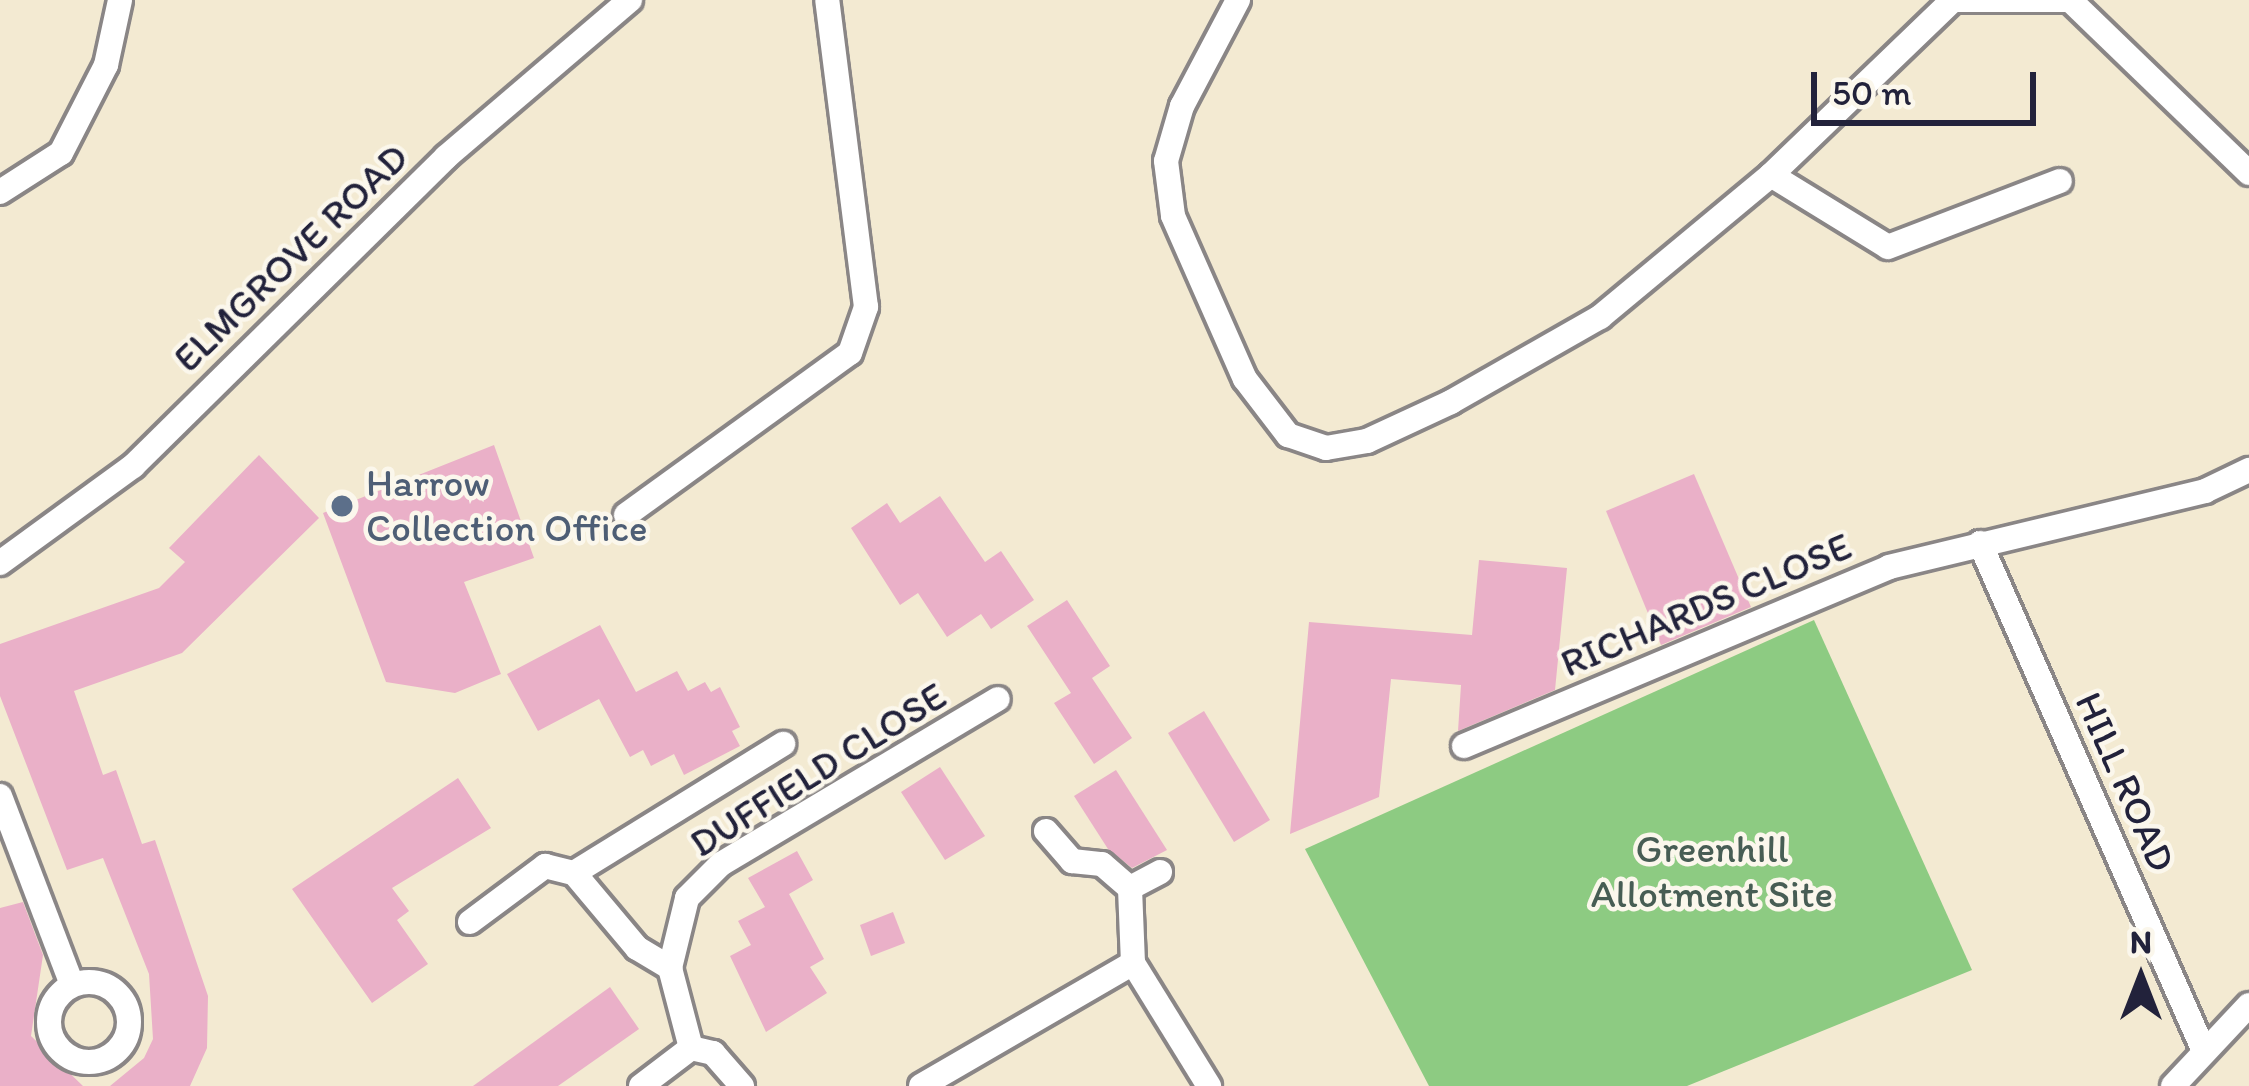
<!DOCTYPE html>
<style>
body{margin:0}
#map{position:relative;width:2249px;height:1086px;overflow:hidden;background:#f3ead2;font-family:Itim,sans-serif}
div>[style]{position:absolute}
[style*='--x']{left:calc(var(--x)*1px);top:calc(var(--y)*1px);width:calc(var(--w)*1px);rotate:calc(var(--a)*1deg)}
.green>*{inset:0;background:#8dcb82}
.building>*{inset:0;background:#eab0c8}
.roads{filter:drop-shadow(3px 0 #8a8686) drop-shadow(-3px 0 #8a8686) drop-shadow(0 3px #8a8686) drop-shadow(0 -3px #8a8686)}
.minor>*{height:24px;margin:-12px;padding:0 12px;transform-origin:12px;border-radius:12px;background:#fff}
.minor>.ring{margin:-12px;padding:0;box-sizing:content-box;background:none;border:24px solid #fff;border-radius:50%}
.dots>*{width:33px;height:33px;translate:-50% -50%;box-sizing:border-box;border:6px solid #fbf7ec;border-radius:50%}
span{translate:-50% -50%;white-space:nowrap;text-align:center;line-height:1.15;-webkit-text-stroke:9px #fbf7ec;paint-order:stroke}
.street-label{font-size:39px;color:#22223b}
.service-label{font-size:39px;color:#4e5e75}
.left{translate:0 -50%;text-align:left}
.park-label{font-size:39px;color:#475d54}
.north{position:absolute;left:2081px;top:918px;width:120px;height:120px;-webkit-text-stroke:9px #fbf7ec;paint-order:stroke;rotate:0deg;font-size:33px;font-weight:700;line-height:48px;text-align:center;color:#22223b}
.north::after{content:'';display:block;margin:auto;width:42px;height:54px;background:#22223b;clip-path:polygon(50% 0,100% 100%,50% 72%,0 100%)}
.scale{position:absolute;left:1811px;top:72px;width:225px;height:54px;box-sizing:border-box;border:6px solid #22223b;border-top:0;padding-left:15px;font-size:36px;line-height:42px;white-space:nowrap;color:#22223b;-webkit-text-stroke:9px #fbf7ec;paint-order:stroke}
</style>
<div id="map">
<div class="green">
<i style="clip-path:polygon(1814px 620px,1972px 970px,1687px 1086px,1429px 1086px,1305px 849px)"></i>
</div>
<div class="building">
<i style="clip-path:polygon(494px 445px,534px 558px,464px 582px,501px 674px,455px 693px,386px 682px,323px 513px)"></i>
<i style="clip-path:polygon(259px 455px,319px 518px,182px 653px,74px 691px,103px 775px,116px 770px,142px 844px,155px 840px,208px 996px,207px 1048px,190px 1086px,110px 1086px,144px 1058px,153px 1039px,149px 974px,103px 858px,67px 870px,0 696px,0 644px,159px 588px,185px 562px,169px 548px)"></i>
<i style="clip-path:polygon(1694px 474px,1751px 607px,1661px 645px,1606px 511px)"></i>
<i style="clip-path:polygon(940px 496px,985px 562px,1001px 551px,1034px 600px,991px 629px,981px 614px,947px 637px,918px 593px,900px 605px,851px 528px,887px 503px,900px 523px)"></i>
<i style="clip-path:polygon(1479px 560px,1567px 568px,1555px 690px,1458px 731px,1461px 685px,1391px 679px,1379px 797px,1290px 834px,1309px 622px,1472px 635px)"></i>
<i style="clip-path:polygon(1067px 600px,1110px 666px,1092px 678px,1132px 738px,1094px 764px,1054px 703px,1071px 693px,1027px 626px)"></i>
<i style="clip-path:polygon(600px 625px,636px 692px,677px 671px,688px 691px,705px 682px,711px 692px,720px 687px,740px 727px,732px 731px,740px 746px,684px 775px,674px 754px,651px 766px,643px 750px,630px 757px,599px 699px,538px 731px,507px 674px)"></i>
<i style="clip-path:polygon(1204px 711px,1270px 820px,1234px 842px,1168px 733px)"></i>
<i style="clip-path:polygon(940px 767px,985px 836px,945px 860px,901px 792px)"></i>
<i style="clip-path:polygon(1116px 770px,1167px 850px,1132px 868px,1108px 849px,1074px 796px)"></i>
<i style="clip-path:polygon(458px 778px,491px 828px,392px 888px,409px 911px,397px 920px,428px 964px,372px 1003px,292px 889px)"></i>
<i style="clip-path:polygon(797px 851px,813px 880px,789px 894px,824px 959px,810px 967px,827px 993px,766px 1032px,730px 956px,751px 945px,738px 921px,765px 907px,748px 878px)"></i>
<i style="clip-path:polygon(23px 902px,43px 955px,31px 1036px,83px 1086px,0 1086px,0 908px)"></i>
<i style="clip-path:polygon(893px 912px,905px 943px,871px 956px,860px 925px)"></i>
<i style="clip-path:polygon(610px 987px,639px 1029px,558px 1086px,473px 1086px)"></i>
</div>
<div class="roads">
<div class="minor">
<i style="--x:1238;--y:0;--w:120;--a:117.8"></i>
<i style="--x:1182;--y:106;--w:57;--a:106.2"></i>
<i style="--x:1166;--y:161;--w:55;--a:82.7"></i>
<i style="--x:1173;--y:216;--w:178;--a:66.2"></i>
<i style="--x:1245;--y:379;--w:71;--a:52.5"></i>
<i style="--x:1288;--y:435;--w:40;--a:18.9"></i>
<i style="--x:1326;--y:448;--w:42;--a:-9.7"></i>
<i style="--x:1367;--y:441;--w:93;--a:-24.9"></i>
<i style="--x:1451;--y:402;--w:172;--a:-29.7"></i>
<i style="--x:1600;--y:317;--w:222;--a:-39.7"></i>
<i style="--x:1771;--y:175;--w:252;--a:-43.9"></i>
<i style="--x:1953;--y:0;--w:117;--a:0"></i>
<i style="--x:2070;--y:0;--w:249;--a:44"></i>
<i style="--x:1771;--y:175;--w:137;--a:31.6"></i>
<i style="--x:1888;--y:247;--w:184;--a:-21"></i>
<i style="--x:0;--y:192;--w:72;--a:-32.6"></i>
<i style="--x:61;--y:153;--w:99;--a:-62.9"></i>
<i style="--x:106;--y:65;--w:66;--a:-77.8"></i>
<i style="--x:626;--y:515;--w:276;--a:-35.9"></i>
<i style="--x:850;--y:353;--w:49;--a:-70.8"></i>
<i style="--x:866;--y:307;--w:309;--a:-97.2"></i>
<i style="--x:1980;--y:543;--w:555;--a:66.21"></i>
<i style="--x:0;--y:563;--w:165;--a:-36.1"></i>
<i style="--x:133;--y:466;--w:440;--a:-44.6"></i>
<i style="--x:446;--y:157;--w:242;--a:-40.5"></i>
<i style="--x:1464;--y:746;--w:461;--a:-22.8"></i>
<i style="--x:1889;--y:567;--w:325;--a:-13.5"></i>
<i style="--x:2205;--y:491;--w:49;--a:-25.5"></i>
<i style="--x:0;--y:796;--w:199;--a:69.1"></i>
<i style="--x:1046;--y:831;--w:40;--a:49"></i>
<i style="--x:1072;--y:861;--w:30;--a:6"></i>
<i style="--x:1102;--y:864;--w:37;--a:41"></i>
<i style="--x:574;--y:873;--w:246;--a:-31.7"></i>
<i style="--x:470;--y:922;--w:94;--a:-36.7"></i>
<i style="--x:545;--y:866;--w:30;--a:14"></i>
<i style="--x:574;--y:873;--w:98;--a:50"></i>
<i style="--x:637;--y:948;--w:39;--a:31"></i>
<i style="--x:1133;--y:963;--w:75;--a:-92.3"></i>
<i style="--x:1130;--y:888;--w:34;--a:-28"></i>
<i class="ring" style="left:49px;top:982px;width:56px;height:56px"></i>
<i style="--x:691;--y:1048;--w:83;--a:-104.7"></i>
<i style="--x:670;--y:968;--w:72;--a:-76.3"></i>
<i style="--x:687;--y:898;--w:48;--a:-45"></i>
<i style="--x:721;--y:864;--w:322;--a:-30.8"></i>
<i style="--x:641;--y:1086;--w:63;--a:-37.2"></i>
<i style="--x:691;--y:1048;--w:23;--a:13"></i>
<i style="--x:713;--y:1053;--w:44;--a:48.7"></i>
<i style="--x:921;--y:1086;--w:245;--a:-30.1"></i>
<i style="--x:1133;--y:963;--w:145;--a:58.3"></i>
<i style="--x:2173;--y:1086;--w:111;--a:-46.8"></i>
</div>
</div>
<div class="dots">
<i style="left:342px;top:506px;background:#5c6f8a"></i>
</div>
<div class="street-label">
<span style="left:291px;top:258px;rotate:-44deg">ELMGROVE ROAD</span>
<span style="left:1706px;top:605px;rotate:-23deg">RICHARDS CLOSE</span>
<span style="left:818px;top:770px;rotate:-32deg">DUFFIELD CLOSE</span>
<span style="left:2125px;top:782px;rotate:66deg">HILL ROAD</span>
</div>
<div class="service-label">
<span class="left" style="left:366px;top:506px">Harrow<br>Collection Office</span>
</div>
<div class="park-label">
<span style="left:1712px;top:872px">Greenhill<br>Allotment Site</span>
</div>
<div class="north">N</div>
<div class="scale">50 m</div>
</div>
